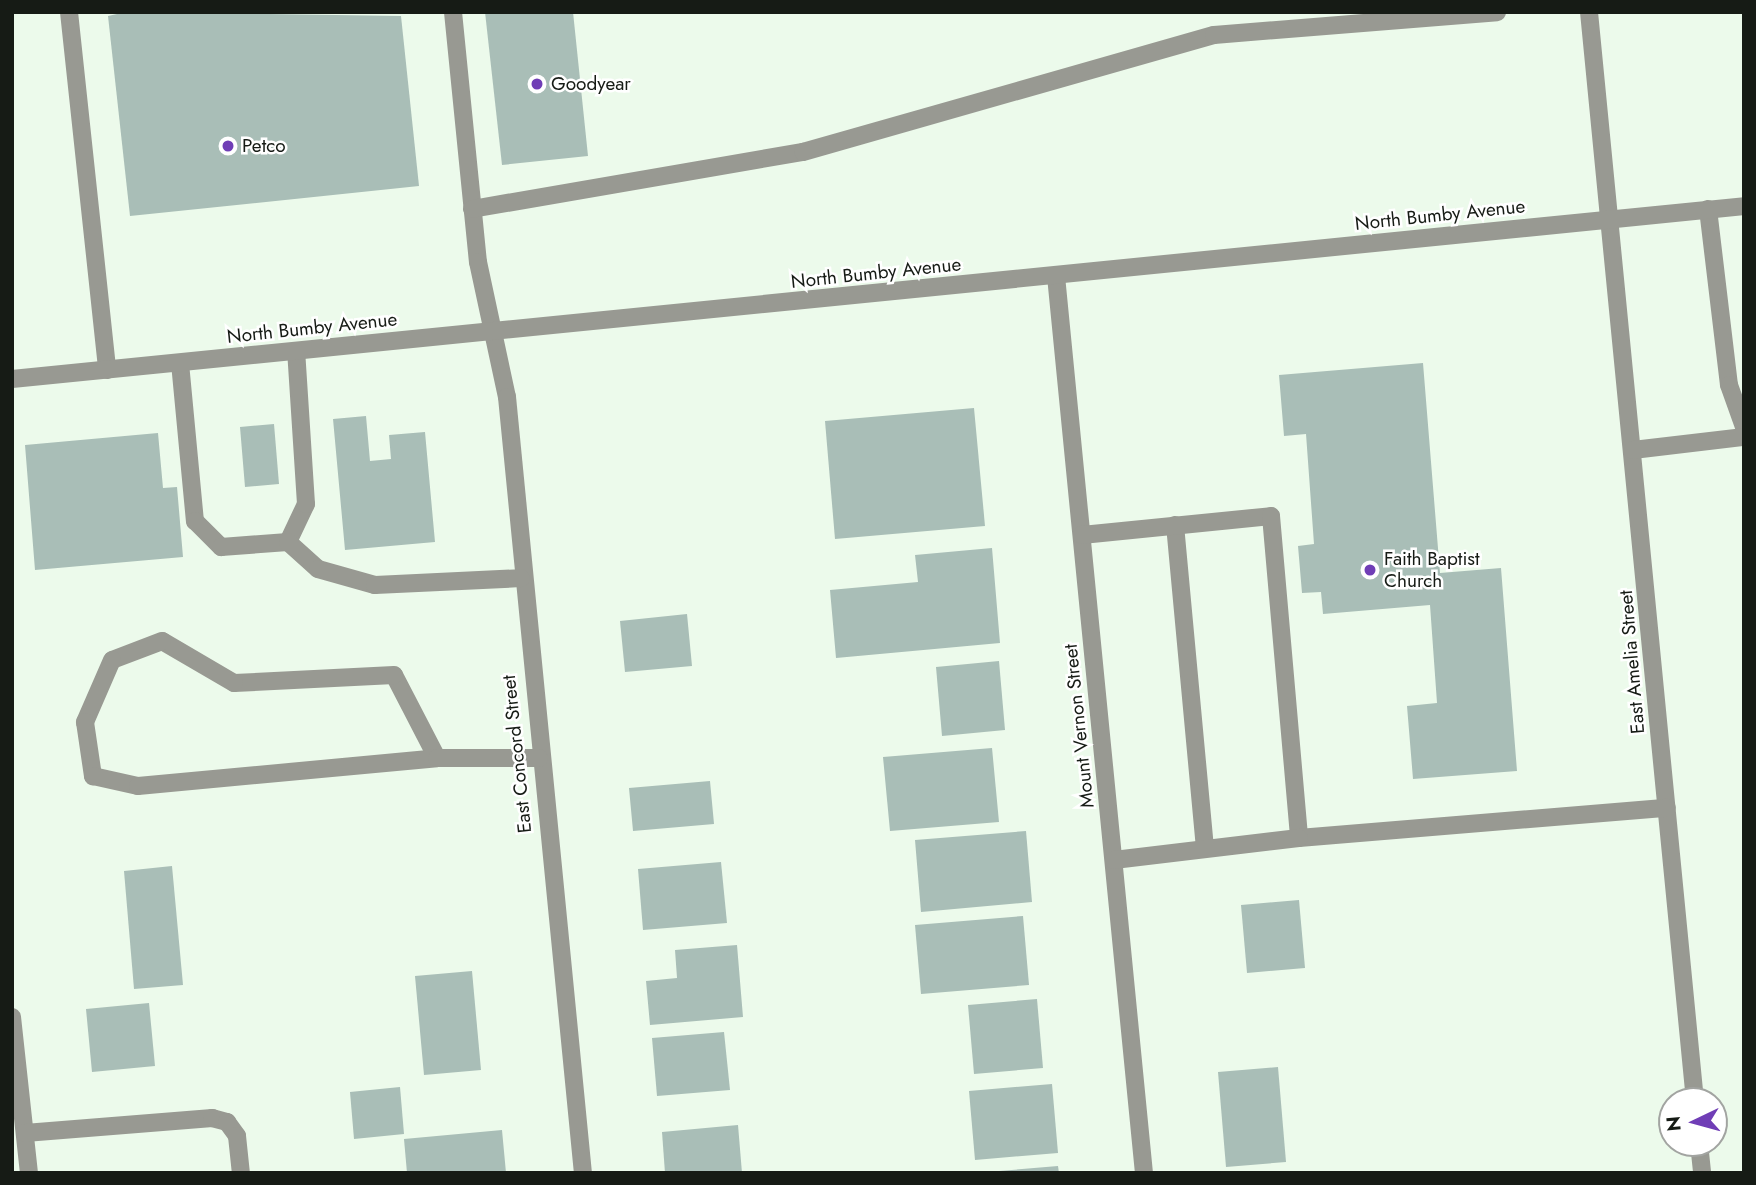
<!DOCTYPE html>
<style>
body{margin:0}
#map{position:relative;width:1756px;height:1185px;overflow:hidden;background:#ecfaeb;font-family:Jost,sans-serif}
div>[style]{position:absolute}
.building>*{inset:0;background:#a9beb7}
.minor>*{height:18px;margin:-9px;padding:0 9px;transform-origin:9px;border-radius:9px;background:#989992}
.dots>*{width:19px;height:19px;translate:-50% -50%;box-sizing:border-box;border:4px solid #fff;border-radius:50%}
span{translate:-50% -50%;white-space:nowrap;text-align:center;line-height:1.15;-webkit-text-stroke:5px #fff;paint-order:stroke}
.poi-label{font-size:19px;color:#161b15}
.left{translate:0 -50%;text-align:left}
.street-label{font-size:19px;color:#161b15}
.frame{position:absolute;inset:0;border:14px solid #161b15;pointer-events:none}
.north{position:absolute;left:1658px;top:1087px;width:70px;height:70px;box-sizing:border-box;background:#fff;border:2px solid #a2a4a1;border-radius:50%;rotate:265deg;font-size:19px;font-weight:700;line-height:28px;text-align:center;color:#161b15}
.north::after{content:'';display:block;margin:auto;width:24px;height:32px;background:#703eb6;clip-path:polygon(50% 0,100% 100%,50% 72%,0 100%)}
</style>
<div id="map">
<div class="building">
<i style="clip-path:polygon(126px 12px,401px 16px,419px 186px,130px 216px,108px 16px)"></i>
<i style="clip-path:polygon(485px 12px,573px 12px,588px 156px,502px 165px)"></i>
<i style="clip-path:polygon(1423px 363px,1440px 573px,1501px 568px,1517px 771px,1413px 779px,1407px 706px,1437px 703px,1430px 605px,1323px 614px,1321px 592px,1302px 593px,1298px 546px,1314px 544px,1306px 434px,1284px 436px,1279px 375px)"></i>
<i style="clip-path:polygon(974px 408px,985px 526px,835px 539px,825px 421px)"></i>
<i style="clip-path:polygon(366px 416px,370px 461px,391px 459px,389px 435px,425px 432px,435px 542px,345px 550px,333px 419px)"></i>
<i style="clip-path:polygon(274px 424px,279px 484px,245px 487px,240px 427px)"></i>
<i style="clip-path:polygon(158px 433px,163px 488px,177px 487px,183px 557px,35px 570px,25px 445px)"></i>
<i style="clip-path:polygon(992px 548px,1000px 643px,836px 658px,830px 590px,918px 582px,915px 555px)"></i>
<i style="clip-path:polygon(687px 614px,692px 666px,625px 672px,620px 621px)"></i>
<i style="clip-path:polygon(999px 661px,1005px 730px,942px 736px,936px 667px)"></i>
<i style="clip-path:polygon(992px 748px,999px 822px,890px 831px,883px 757px)"></i>
<i style="clip-path:polygon(710px 781px,714px 824px,633px 831px,629px 788px)"></i>
<i style="clip-path:polygon(1026px 831px,1032px 902px,921px 912px,915px 840px)"></i>
<i style="clip-path:polygon(721px 862px,727px 923px,643px 930px,638px 869px)"></i>
<i style="clip-path:polygon(172px 866px,183px 985px,134px 989px,124px 871px)"></i>
<i style="clip-path:polygon(1299px 900px,1305px 968px,1247px 973px,1241px 905px)"></i>
<i style="clip-path:polygon(1023px 916px,1029px 985px,921px 994px,915px 925px)"></i>
<i style="clip-path:polygon(737px 945px,743px 1017px,650px 1025px,646px 981px,677px 978px,675px 950px)"></i>
<i style="clip-path:polygon(472px 971px,481px 1070px,424px 1075px,415px 976px)"></i>
<i style="clip-path:polygon(1037px 999px,1043px 1068px,974px 1074px,968px 1005px)"></i>
<i style="clip-path:polygon(149px 1003px,155px 1066px,92px 1072px,86px 1009px)"></i>
<i style="clip-path:polygon(724px 1032px,730px 1090px,657px 1096px,652px 1038px)"></i>
<i style="clip-path:polygon(1278px 1067px,1286px 1162px,1226px 1167px,1218px 1072px)"></i>
<i style="clip-path:polygon(1052px 1084px,1058px 1153px,975px 1160px,969px 1091px)"></i>
<i style="clip-path:polygon(400px 1087px,404px 1134px,354px 1139px,350px 1092px)"></i>
<i style="clip-path:polygon(738px 1125px,742px 1173px,665px 1173px,662px 1132px)"></i>
<i style="clip-path:polygon(502px 1130px,506px 1173px,407px 1173px,404px 1139px)"></i>
<i style="clip-path:polygon(1058px 1166px,1059px 1173px,999px 1173px,999px 1171px)"></i>
</div>
<div class="minor">
<i style="left:69px;top:12px;width:360px;rotate:83.9deg"></i>
<i style="left:453px;top:12px;width:251px;rotate:84.3deg"></i>
<i style="left:478px;top:262px;width:138px;rotate:77.9deg"></i>
<i style="left:507px;top:397px;width:780px;rotate:84.41deg"></i>
<i style="left:1589px;top:12px;width:1094px;rotate:84.44deg"></i>
<i style="left:472px;top:209px;width:336px;rotate:-9.8deg"></i>
<i style="left:803px;top:152px;width:427px;rotate:-15.9deg"></i>
<i style="left:1214px;top:35px;width:284px;rotate:-4.6deg"></i>
<i style="left:1708px;top:209px;width:177px;rotate:83.2deg"></i>
<i style="left:1729px;top:385px;width:45px;rotate:70.3deg"></i>
<i style="left:1056px;top:276px;width:901px;rotate:84.4deg"></i>
<i style="left:180px;top:363px;width:159px;rotate:84.6deg"></i>
<i style="left:195px;top:521px;width:37px;rotate:45deg"></i>
<i style="left:221px;top:547px;width:67px;rotate:-4.3deg"></i>
<i style="left:288px;top:542px;width:42px;rotate:-64.7deg"></i>
<i style="left:306px;top:504px;width:153px;rotate:-93.7deg"></i>
<i style="left:12px;top:379px;width:1741px;rotate:-5.7deg"></i>
<i style="left:1633px;top:450px;width:112px;rotate:-6.7deg"></i>
<i style="left:1175px;top:525px;width:325px;rotate:84.7deg"></i>
<i style="left:1082px;top:535px;width:190px;rotate:-5.7deg"></i>
<i style="left:1271px;top:516px;width:323px;rotate:85deg"></i>
<i style="left:1299px;top:838px;width:369px;rotate:-4.7deg"></i>
<i style="left:288px;top:542px;width:40px;rotate:42deg"></i>
<i style="left:318px;top:569px;width:59px;rotate:15.7deg"></i>
<i style="left:375px;top:585px;width:146px;rotate:-2.7deg"></i>
<i style="left:437px;top:758px;width:93px;rotate:-117.4deg"></i>
<i style="left:394px;top:675px;width:160px;rotate:177.1deg"></i>
<i style="left:234px;top:683px;width:83px;rotate:-149.7deg"></i>
<i style="left:162px;top:641px;width:53px;rotate:159.2deg"></i>
<i style="left:112px;top:660px;width:68px;rotate:113.5deg"></i>
<i style="left:85px;top:722px;width:55px;rotate:81.6deg"></i>
<i style="left:93px;top:776px;width:46px;rotate:12.5deg"></i>
<i style="left:138px;top:786px;width:300px;rotate:-5.3deg"></i>
<i style="left:437px;top:758px;width:102px"></i>
<i style="left:1114px;top:860px;width:186px;rotate:-6.8deg"></i>
<i style="left:12px;top:1017px;width:157px;rotate:83.8deg"></i>
<i style="left:25px;top:1133px;width:188px;rotate:-4.6deg"></i>
<i style="left:212px;top:1118px;width:16px;rotate:15deg"></i>
<i style="left:227px;top:1122px;width:17px;rotate:54deg"></i>
<i style="left:237px;top:1136px;width:37px;rotate:84deg"></i>
<i style="left:1699px;top:1143px;width:30px;rotate:84deg"></i>
</div>
<div class="dots">
<i style="left:537px;top:84px;background:#703eb6"></i>
<i style="left:228px;top:146px;background:#703eb6"></i>
<i style="left:1370px;top:570px;background:#703eb6"></i>
</div>
<div class="poi-label">
<span class="left" style="left:551px;top:84px">Goodyear</span>
<span class="left" style="left:242px;top:146px">Petco</span>
<span class="left" style="left:1384px;top:570px">Faith Baptist<br>Church</span>
</div>
<div class="street-label">
<span style="left:1440px;top:215px;rotate:-6deg">North Bumby Avenue</span>
<span style="left:876px;top:273px;rotate:-6deg">North Bumby Avenue</span>
<span style="left:312px;top:328px;rotate:-6deg">North Bumby Avenue</span>
<span style="left:1632px;top:662px;rotate:-95deg">East Amelia Street</span>
<span style="left:1079px;top:726px;rotate:-96deg">Mount Vernon Street</span>
<span style="left:517px;top:754px;rotate:-96deg">East Concord Street</span>
</div>
<div class="frame"></div>
<div class="north">N</div>
</div>
